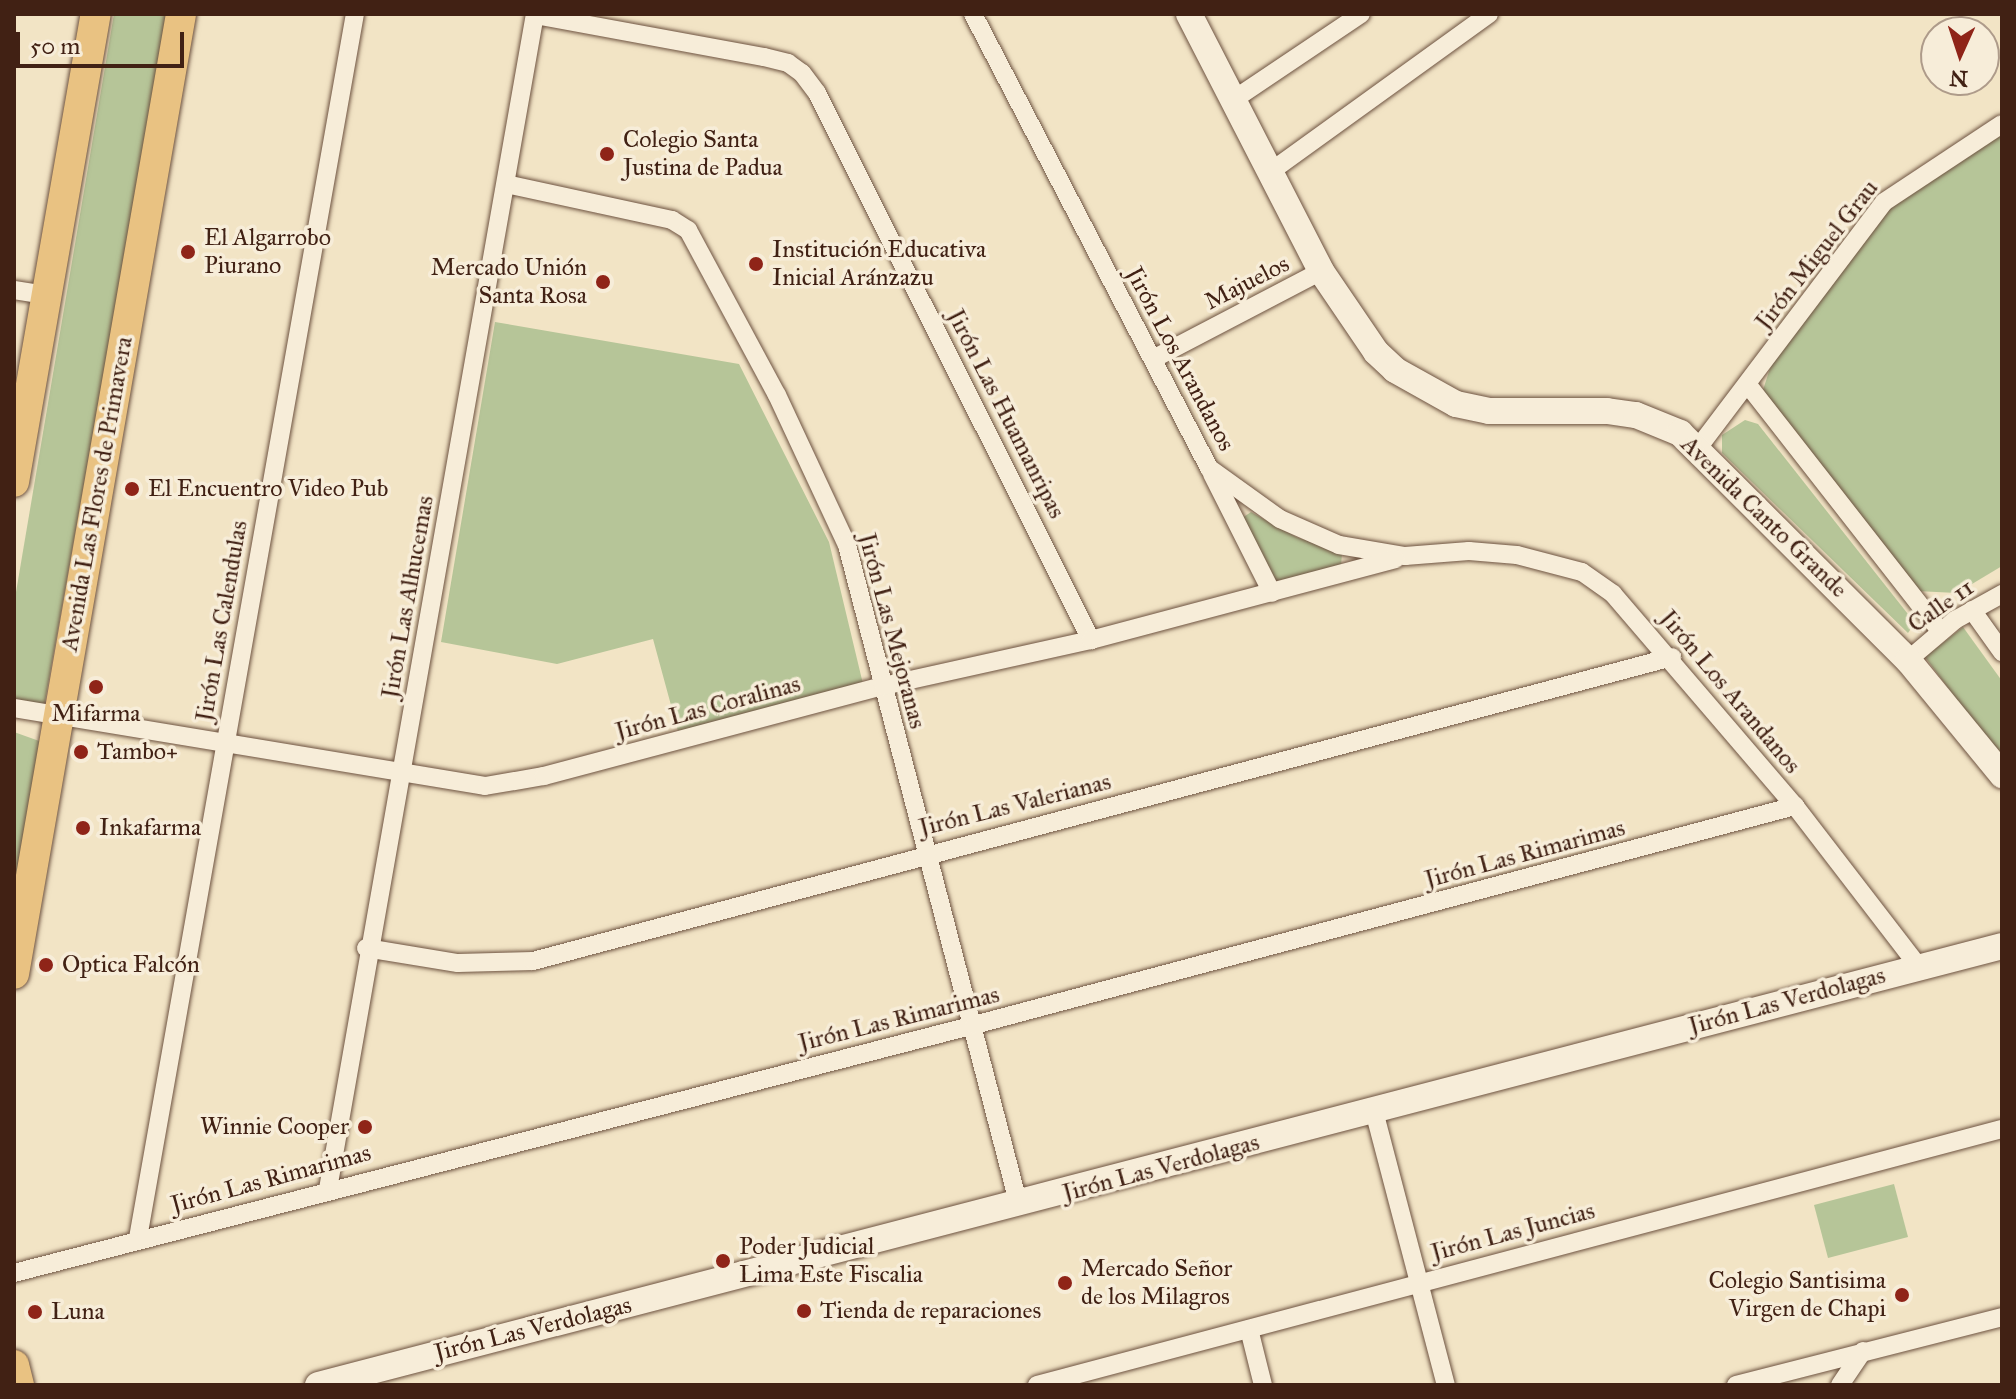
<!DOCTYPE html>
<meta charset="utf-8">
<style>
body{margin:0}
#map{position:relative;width:2016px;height:1399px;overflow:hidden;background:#f2e4c5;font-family:"IM FELL Great Primer",serif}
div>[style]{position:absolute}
.green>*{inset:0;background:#b6c598}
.roads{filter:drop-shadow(0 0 2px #6d5240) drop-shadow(0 0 2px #6d5240)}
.street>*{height:18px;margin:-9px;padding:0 9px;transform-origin:9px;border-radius:9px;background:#f7edd9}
.secondary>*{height:26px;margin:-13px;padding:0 13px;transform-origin:13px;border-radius:13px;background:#f7edd9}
.primary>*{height:30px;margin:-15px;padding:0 15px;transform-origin:15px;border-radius:15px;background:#e9c282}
.dots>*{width:22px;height:22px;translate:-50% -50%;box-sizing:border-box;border:4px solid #f7edd9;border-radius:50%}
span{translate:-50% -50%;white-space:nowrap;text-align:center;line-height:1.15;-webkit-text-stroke:7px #f7edd9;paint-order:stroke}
.poi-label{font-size:24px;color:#412114}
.left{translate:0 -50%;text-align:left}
.right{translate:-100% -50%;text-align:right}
.street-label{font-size:24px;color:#412114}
.frame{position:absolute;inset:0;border:16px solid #412114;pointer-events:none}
.north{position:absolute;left:1920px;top:16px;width:80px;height:80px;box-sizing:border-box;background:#f7edd9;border:2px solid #ae9b8a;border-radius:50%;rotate:183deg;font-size:22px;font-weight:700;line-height:32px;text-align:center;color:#412114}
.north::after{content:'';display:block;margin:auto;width:28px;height:36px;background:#8f2418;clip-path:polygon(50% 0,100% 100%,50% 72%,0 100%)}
.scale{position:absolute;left:16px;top:32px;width:168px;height:36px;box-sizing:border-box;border:4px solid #412114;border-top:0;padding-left:10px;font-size:24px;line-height:28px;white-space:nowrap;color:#412114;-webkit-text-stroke:6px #f7edd9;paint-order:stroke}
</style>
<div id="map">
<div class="green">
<i style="clip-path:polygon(114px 14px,168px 14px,44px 707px,14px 702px,14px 604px)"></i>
<i style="clip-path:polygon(2002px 130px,2002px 566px,1957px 593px,1916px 591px,1763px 390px,1774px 356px,1882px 213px)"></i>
<i style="clip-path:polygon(495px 322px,739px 364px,829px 542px,863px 684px,678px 731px,653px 639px,557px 664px,441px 642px)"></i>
<i style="clip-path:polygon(1745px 420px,1758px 424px,1915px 623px,1908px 633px,1722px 453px,1722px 435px)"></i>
<i style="clip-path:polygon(1251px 512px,1296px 537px,1342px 553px,1341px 566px,1276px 581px,1242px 518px)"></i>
<i style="clip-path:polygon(1963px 627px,2002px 681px,2002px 752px,1998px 755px,1925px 657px)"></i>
<i style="clip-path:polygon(14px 732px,42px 742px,14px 906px)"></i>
<i style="clip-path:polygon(1894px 1184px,1908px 1237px,1828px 1258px,1814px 1205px)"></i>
</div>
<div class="roads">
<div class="street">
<i style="left:973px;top:14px;width:512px;rotate:62.53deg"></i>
<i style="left:1209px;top:468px;width:87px;rotate:35.7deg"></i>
<i style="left:1280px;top:519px;width:64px;rotate:23.8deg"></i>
<i style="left:1339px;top:545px;width:67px;rotate:9.5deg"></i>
<i style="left:1405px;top:556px;width:64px;rotate:-4.5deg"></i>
<i style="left:1469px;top:551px;width:48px;rotate:4.8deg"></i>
<i style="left:1517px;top:555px;width:67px;rotate:14.7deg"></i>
<i style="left:1582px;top:572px;width:38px;rotate:35deg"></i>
<i style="left:1613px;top:594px;width:279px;rotate:49.4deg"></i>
<i style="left:1795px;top:806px;width:202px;rotate:52.4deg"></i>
<i style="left:535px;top:15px;width:233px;rotate:10.4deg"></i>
<i style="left:764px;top:57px;width:25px;rotate:14deg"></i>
<i style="left:788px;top:63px;width:17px;rotate:36deg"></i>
<i style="left:802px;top:73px;width:25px;rotate:53deg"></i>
<i style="left:817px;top:93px;width:612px;rotate:63.39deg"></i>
<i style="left:1233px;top:100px;width:154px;rotate:-33.9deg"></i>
<i style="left:1270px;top:172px;width:270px;rotate:-35.8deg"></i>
<i style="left:506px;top:184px;width:170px;rotate:12.2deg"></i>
<i style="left:672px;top:220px;width:19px;rotate:32deg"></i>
<i style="left:688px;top:230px;width:187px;rotate:61.7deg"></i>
<i style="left:777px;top:395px;width:166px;rotate:65deg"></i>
<i style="left:847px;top:545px;width:683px;rotate:75.41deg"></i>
<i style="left:14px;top:290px;width:32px;rotate:9deg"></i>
<i style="left:1153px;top:359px;width:190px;rotate:-27.6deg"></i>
<i style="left:1748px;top:385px;width:313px;rotate:52deg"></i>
<i style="left:1698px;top:448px;width:308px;rotate:-52.9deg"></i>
<i style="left:1884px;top:202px;width:141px;rotate:-33.5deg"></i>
<i style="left:1212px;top:474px;width:133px;rotate:63.2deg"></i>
<i style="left:1972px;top:610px;width:52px;rotate:54.5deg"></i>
<i style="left:1908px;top:660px;width:62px;rotate:-40.4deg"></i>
<i style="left:1955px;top:620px;width:54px;rotate:-29deg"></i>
<i style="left:14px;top:708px;width:477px;rotate:9.4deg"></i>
<i style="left:485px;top:786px;width:60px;rotate:-9.6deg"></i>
<i style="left:544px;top:776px;width:351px;rotate:-14.9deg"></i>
<i style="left:883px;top:686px;width:213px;rotate:-12.5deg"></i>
<i style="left:1091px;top:640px;width:315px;rotate:-14.9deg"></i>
<i style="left:366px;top:948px;width:93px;rotate:9.3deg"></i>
<i style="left:458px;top:963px;width:75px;rotate:-1.5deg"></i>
<i style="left:533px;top:961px;width:1179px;rotate:-14.94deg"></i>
<i style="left:1374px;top:1111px;width:283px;rotate:75.3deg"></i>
<i style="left:328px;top:1189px;width:1193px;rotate:-80.01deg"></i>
<i style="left:138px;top:1238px;width:1243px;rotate:-79.95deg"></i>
<i style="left:14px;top:1273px;width:992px;rotate:-14.48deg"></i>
<i style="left:974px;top:1025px;width:850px;rotate:-14.94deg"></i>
<i style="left:1249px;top:1329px;width:58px;rotate:76deg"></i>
<i style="left:1037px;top:1385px;width:998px;rotate:-14.86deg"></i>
<i style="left:1736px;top:1385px;width:275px;rotate:-14.3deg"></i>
<i style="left:1840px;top:1385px;width:41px;rotate:-55.9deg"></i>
</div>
<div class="secondary">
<i style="left:1189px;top:14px;width:289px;rotate:62.8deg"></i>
<i style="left:1321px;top:271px;width:98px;rotate:55.8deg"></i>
<i style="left:1376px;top:352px;width:26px;rotate:43deg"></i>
<i style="left:1395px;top:370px;width:70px;rotate:29.1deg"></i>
<i style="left:1456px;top:404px;width:34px;rotate:12deg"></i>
<i style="left:1489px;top:411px;width:118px"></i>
<i style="left:1607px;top:411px;width:29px;rotate:8deg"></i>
<i style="left:1636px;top:415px;width:48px;rotate:22.2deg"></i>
<i style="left:1680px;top:433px;width:322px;rotate:44.9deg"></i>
<i style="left:1908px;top:660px;width:149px;rotate:50.7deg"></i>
<i style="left:318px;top:1385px;width:1740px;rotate:-14.61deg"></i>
</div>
<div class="primary">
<i style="left:14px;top:482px;width:475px;rotate:-80.1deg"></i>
<i style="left:14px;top:974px;width:974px;rotate:-80.13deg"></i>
<i style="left:14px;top:1365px;width:21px;rotate:76deg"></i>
</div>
</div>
<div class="dots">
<i style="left:607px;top:154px;background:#8f2418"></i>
<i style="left:188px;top:252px;background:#8f2418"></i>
<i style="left:756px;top:264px;background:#8f2418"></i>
<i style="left:603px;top:282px;background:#8f2418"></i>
<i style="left:132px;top:489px;background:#8f2418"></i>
<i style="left:96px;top:687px;background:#8f2418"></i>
<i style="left:81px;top:752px;background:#8f2418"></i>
<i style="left:83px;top:828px;background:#8f2418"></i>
<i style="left:46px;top:965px;background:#8f2418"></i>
<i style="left:365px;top:1127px;background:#8f2418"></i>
<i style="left:723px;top:1261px;background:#8f2418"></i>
<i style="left:1065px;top:1283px;background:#8f2418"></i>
<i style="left:1902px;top:1295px;background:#8f2418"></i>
<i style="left:804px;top:1311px;background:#8f2418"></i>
<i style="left:35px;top:1312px;background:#8f2418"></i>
</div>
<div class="poi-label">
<span class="left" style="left:623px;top:154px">Colegio Santa<br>Justina de Padua</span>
<span class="left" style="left:204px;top:252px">El Algarrobo<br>Piurano</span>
<span class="left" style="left:772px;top:264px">Institución Educativa<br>Inicial Aránzazu</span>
<span class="right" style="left:587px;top:282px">Mercado Unión<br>Santa Rosa</span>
<span class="left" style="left:148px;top:489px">El Encuentro Video Pub</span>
<span style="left:96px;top:714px">Mifarma</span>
<span class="left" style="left:97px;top:752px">Tambo+</span>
<span class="left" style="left:99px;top:828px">Inkafarma</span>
<span class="left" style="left:62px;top:965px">Optica Falcón</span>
<span class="right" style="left:349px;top:1127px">Winnie Cooper</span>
<span class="left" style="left:739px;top:1261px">Poder Judicial<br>Lima Este Fiscalia</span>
<span class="left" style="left:1081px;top:1283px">Mercado Señor<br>de los Milagros</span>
<span class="right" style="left:1886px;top:1295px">Colegio Santisima<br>Virgen de Chapi</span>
<span class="left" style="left:820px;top:1311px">Tienda de reparaciones</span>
<span class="left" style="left:51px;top:1312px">Luna</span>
</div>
<div class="street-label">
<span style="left:1817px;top:255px;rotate:-52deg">Jirón Miguel Grau</span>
<span style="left:1247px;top:283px;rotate:-27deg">Majuelos</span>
<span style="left:1180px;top:359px;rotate:62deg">Jirón Los Arandanos</span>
<span style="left:1006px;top:414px;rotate:63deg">Jirón Las Huamanripas</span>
<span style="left:97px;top:494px;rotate:-80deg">Avenida Las Flores de Primavera</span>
<span style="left:1764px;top:517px;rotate:44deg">Avenida Canto Grande</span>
<span style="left:408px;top:597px;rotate:-80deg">Jirón Las Alhucemas</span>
<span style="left:1941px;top:606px;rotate:-35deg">Calle 11</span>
<span style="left:222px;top:621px;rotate:-80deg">Jirón Las Calendulas</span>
<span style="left:892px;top:631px;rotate:75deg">Jirón Las Mejoranas</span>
<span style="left:1730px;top:692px;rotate:50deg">Jirón Los Arandanos</span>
<span style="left:708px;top:708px;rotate:-15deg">Jirón Las Coralinas</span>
<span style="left:1015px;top:805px;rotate:-14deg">Jirón Las Valerianas</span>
<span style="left:1525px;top:854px;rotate:-15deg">Jirón Las Rimarimas</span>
<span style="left:1787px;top:1001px;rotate:-15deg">Jirón Las Verdolagas</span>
<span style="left:899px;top:1019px;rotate:-14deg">Jirón Las Rimarimas</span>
<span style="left:1161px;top:1168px;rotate:-15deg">Jirón Las Verdolagas</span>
<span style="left:271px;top:1179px;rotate:-15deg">Jirón Las Rimarimas</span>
<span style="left:1513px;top:1232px;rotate:-15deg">Jirón Las Juncias</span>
<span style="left:533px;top:1329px;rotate:-14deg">Jirón Las Verdolagas</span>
</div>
<div class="frame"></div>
<div class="north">N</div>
<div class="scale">50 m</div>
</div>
